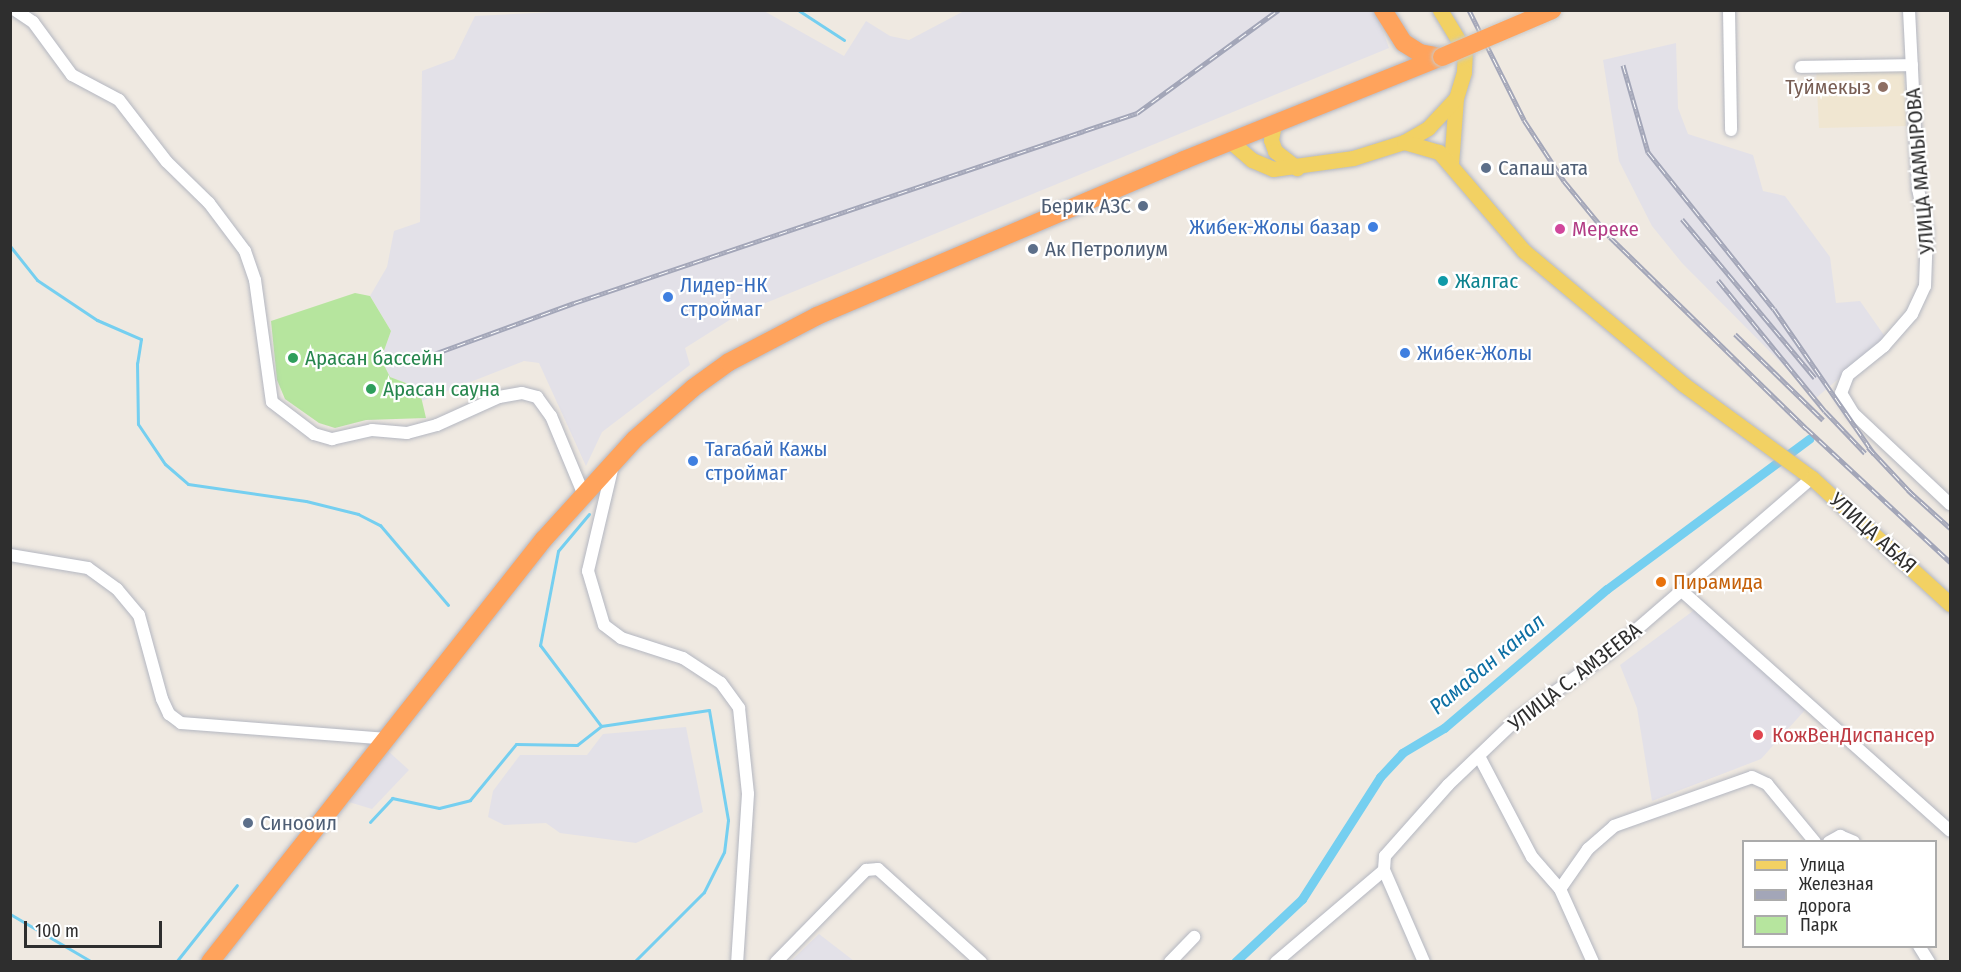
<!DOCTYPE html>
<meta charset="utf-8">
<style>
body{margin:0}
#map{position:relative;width:1961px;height:972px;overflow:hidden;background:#efe9e1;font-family:"Fira Sans Condensed",sans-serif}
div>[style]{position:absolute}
.industrial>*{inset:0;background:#e3e1e8}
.education>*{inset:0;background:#f0e6d1}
.green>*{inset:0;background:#b6e59e}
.stream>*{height:3px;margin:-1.5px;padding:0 1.5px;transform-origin:1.5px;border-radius:1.5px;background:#75cff0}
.canal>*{height:9px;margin:-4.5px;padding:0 4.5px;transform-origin:4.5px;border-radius:4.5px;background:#75cff0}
.roads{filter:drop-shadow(0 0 2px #b4b7c1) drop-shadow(0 0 2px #b4b7c1)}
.minor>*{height:12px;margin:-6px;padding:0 6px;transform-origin:6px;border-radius:6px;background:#fff}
.major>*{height:15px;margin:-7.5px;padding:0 7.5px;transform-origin:7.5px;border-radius:7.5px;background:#f2d163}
.highway>*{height:18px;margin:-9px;padding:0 9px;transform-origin:9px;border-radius:9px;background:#ffa35c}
.rail>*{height:5px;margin-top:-2.5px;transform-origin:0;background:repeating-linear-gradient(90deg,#fff 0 9px,#a3a6b8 0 18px);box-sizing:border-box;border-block:2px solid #a3a6b8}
.bridges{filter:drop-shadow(0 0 2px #c9c9c9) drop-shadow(0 0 2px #c9c9c9)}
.highway-bridge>*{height:18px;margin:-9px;padding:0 9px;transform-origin:9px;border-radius:9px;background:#ffa35c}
.dots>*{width:16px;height:16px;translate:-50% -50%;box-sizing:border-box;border:3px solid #fff;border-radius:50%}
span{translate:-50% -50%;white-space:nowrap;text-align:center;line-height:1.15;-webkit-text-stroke:4.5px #fff;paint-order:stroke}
.education-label{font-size:21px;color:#785e54}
.right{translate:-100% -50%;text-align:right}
.service-label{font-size:21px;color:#4e5e75}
.left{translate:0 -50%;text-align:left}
.street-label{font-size:21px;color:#2e2e2e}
.shop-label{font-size:21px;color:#366cbe}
.hotel-label{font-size:21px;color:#b23c85}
.culture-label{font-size:21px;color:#0d838f}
.leisure-label{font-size:21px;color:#27864d}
.food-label{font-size:21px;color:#c56008}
.health-label{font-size:21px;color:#be3a42}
.water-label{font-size:22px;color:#0d6fa3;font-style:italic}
.frame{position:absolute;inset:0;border:12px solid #2e2e2e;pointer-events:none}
.legend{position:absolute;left:1742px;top:840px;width:195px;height:108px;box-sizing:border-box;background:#fff;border:2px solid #ababab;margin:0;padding:8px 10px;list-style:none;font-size:18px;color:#2e2e2e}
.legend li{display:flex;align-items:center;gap:12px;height:30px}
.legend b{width:30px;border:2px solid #ababab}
.scale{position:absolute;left:24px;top:921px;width:138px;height:27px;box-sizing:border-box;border:3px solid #2e2e2e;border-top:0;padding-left:8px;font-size:18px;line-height:21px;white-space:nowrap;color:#2e2e2e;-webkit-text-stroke:4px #fff;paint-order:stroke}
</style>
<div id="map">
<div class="industrial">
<i style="clip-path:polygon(595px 10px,764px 11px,844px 56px,866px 21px,890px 36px,909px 40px,964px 11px,1375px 10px,1389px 48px,739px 314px,685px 348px,690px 365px,602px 432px,586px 466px,539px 363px,524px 361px,422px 401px,419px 388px,390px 377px,381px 359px,391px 331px,370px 296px,387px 267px,394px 231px,420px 222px,422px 71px,454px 59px,475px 16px)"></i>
<i style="clip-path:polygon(1676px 43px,1678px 108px,1688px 134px,1753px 155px,1763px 191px,1785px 196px,1830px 257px,1836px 303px,1860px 301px,1886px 338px,1816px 398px,1682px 263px,1652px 226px,1619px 161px,1603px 60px)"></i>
<i style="clip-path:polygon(1697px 608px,1805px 710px,1761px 759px,1652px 801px,1637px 708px,1620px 665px)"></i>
<i style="clip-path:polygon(686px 727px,703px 812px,636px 843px,560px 833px,546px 823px,504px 825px,488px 817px,493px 791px,520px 755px,587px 755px,603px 734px)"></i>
<i style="clip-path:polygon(388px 751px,409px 770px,372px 809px,349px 802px)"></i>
<i style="clip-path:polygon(819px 934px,854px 961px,791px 961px)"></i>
</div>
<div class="education">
<i style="clip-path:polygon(1816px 69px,1904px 69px,1906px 126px,1819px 128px)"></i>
</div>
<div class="green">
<i style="clip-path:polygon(355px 293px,370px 296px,391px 331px,381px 359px,390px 377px,419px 388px,426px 418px,366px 420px,335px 428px,319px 423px,285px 399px,277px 380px,271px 321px)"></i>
</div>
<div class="stream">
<i style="left:798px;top:10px;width:55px;rotate:33.1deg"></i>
<i style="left:10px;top:246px;width:43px;rotate:51.5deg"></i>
<i style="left:37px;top:280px;width:72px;rotate:33.7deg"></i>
<i style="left:97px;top:320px;width:48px;rotate:23.4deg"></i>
<i style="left:141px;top:339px;width:24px;rotate:99deg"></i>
<i style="left:137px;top:363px;width:61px;rotate:89.1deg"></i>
<i style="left:138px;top:424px;width:48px;rotate:56deg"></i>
<i style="left:165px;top:464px;width:30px;rotate:41deg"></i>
<i style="left:188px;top:484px;width:119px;rotate:8.2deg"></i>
<i style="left:306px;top:501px;width:54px;rotate:14deg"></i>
<i style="left:358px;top:514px;width:25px;rotate:27deg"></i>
<i style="left:380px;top:525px;width:105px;rotate:49.6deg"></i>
<i style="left:589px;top:514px;width:48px;rotate:130deg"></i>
<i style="left:558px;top:551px;width:96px;rotate:100.8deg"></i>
<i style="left:540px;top:645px;width:101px;rotate:53deg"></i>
<i style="left:370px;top:822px;width:33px;rotate:-47deg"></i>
<i style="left:392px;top:798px;width:48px;rotate:12deg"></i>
<i style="left:439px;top:808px;width:32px;rotate:-14deg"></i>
<i style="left:470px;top:800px;width:72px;rotate:-50.6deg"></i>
<i style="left:516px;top:744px;width:61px;rotate:0.9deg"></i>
<i style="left:577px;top:745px;width:31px;rotate:-38deg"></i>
<i style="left:601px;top:726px;width:109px;rotate:-8.4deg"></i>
<i style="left:709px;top:710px;width:112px;rotate:80.2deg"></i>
<i style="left:728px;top:820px;width:32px;rotate:97deg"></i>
<i style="left:724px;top:852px;width:45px;rotate:116.6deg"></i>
<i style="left:704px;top:892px;width:99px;rotate:135deg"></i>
<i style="left:10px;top:914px;width:95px;rotate:30.3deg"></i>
<i style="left:176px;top:962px;width:98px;rotate:-51.6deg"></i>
</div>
<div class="canal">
<i style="left:1235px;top:962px;width:92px;rotate:-43.2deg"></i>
<i style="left:1302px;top:899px;width:145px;rotate:-57.4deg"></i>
<i style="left:1380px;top:777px;width:33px;rotate:-47deg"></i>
<i style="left:1402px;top:753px;width:49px;rotate:-30.8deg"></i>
<i style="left:1444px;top:728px;width:214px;rotate:-40.5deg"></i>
<i style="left:1607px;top:589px;width:252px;rotate:-36.6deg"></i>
</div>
<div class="roads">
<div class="minor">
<i style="left:15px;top:10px;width:22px;rotate:34deg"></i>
<i style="left:33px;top:22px;width:66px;rotate:53.7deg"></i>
<i style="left:72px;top:75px;width:53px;rotate:28deg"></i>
<i style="left:119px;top:100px;width:78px;rotate:52.3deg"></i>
<i style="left:167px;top:162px;width:59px;rotate:44.3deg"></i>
<i style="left:209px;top:203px;width:60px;rotate:53.1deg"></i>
<i style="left:245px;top:251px;width:31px;rotate:71deg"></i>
<i style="left:255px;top:280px;width:123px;rotate:82.1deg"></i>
<i style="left:272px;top:402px;width:53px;rotate:37.3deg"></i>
<i style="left:314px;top:434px;width:19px;rotate:16deg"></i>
<i style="left:332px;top:439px;width:41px;rotate:-12.7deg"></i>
<i style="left:372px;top:430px;width:35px;rotate:5deg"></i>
<i style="left:407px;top:433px;width:31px;rotate:-15deg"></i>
<i style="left:437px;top:425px;width:68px;rotate:-24.3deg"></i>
<i style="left:499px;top:397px;width:23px;rotate:-10deg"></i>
<i style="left:522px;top:393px;width:16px;rotate:15deg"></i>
<i style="left:537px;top:397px;width:24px;rotate:54deg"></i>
<i style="left:551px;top:416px;width:83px;rotate:67.4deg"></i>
<i style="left:1729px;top:10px;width:120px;rotate:89deg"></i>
<i style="left:1909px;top:10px;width:179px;rotate:87.1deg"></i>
<i style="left:1918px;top:189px;width:42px;rotate:77.6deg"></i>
<i style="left:1927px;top:230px;width:56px;rotate:92deg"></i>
<i style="left:1925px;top:286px;width:31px;rotate:115deg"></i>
<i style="left:1912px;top:314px;width:43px;rotate:131.2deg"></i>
<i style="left:1884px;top:346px;width:46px;rotate:141.1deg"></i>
<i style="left:1848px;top:375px;width:19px;rotate:111deg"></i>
<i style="left:1841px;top:393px;width:23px;rotate:59deg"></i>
<i style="left:1853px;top:413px;width:133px;rotate:43.2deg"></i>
<i style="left:1801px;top:67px;width:111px;rotate:-1deg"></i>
<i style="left:613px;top:465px;width:109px;rotate:103.3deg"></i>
<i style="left:588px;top:571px;width:56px;rotate:73.5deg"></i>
<i style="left:604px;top:625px;width:21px;rotate:37deg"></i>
<i style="left:621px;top:638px;width:65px;rotate:17.9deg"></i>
<i style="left:683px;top:658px;width:45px;rotate:33.3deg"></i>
<i style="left:721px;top:683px;width:31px;rotate:54deg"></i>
<i style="left:739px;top:708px;width:86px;rotate:84deg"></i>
<i style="left:748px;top:794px;width:168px;rotate:93.7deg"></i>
<i style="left:10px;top:555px;width:79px;rotate:9.5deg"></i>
<i style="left:88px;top:568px;width:36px;rotate:36deg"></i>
<i style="left:117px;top:589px;width:34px;rotate:50deg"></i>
<i style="left:139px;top:615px;width:87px;rotate:74.7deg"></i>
<i style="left:162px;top:699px;width:17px;rotate:65deg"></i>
<i style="left:169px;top:714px;width:15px;rotate:37deg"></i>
<i style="left:181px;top:723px;width:207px;rotate:4.4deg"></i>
<i style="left:1683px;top:592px;width:358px;rotate:41.8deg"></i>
<i style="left:1480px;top:758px;width:112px;rotate:62.3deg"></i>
<i style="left:1532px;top:857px;width:43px;rotate:48.8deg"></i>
<i style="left:1560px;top:889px;width:80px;rotate:65.7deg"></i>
<i style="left:1829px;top:842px;width:13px;rotate:-29deg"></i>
<i style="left:1840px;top:836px;width:15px;rotate:23deg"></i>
<i style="left:1384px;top:870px;width:100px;rotate:66.5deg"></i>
<i style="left:1560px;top:889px;width:49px;rotate:-55deg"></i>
<i style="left:1588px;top:849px;width:35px;rotate:-41deg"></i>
<i style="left:1614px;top:826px;width:146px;rotate:-19.5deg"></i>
<i style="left:1752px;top:777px;width:17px;rotate:25deg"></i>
<i style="left:1767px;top:784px;width:75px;rotate:50.4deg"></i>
<i style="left:1919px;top:946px;width:19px;rotate:58deg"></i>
<i style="left:776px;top:962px;width:129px;rotate:-45.6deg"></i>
<i style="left:866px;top:870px;width:12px;rotate:-5deg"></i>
<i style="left:878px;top:869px;width:139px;rotate:42.1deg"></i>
<i style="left:1170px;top:962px;width:35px;rotate:-46deg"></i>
<i style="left:1276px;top:962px;width:142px;rotate:-40.4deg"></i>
<i style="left:1384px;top:870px;width:14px;rotate:-86deg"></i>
<i style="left:1385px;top:856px;width:95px;rotate:-48.4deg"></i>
<i style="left:1448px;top:785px;width:95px;rotate:-43.7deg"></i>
<i style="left:1517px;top:719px;width:112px;rotate:-35.5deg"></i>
<i style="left:1608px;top:654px;width:269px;rotate:-40.8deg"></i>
</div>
<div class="major">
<i style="left:1440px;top:10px;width:48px;rotate:58.6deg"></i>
<i style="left:1465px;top:51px;width:21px;rotate:93deg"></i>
<i style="left:1464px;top:72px;width:27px;rotate:107deg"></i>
<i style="left:1456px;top:98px;width:67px;rotate:94.3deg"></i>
<i style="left:1274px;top:124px;width:16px;rotate:101deg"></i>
<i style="left:1271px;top:140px;width:12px;rotate:70deg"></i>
<i style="left:1275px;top:151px;width:28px;rotate:38deg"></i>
<i style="left:1230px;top:141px;width:29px;rotate:41deg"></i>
<i style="left:1252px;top:160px;width:23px;rotate:23deg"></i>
<i style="left:1273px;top:169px;width:81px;rotate:-7.8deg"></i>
<i style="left:1353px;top:158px;width:53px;rotate:-17.4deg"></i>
<i style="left:1404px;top:142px;width:28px;rotate:-30deg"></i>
<i style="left:1428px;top:128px;width:41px;rotate:-47deg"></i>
<i style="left:1404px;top:142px;width:36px;rotate:16deg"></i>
<i style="left:1439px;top:152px;width:130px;rotate:49.4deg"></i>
<i style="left:1524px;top:251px;width:207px;rotate:39.9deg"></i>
<i style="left:1683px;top:384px;width:160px;rotate:36.1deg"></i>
<i style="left:1812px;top:478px;width:187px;rotate:42.4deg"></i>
</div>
<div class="highway">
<i style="left:1383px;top:10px;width:39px;rotate:58deg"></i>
<i style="left:1404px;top:43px;width:19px;rotate:32deg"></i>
<i style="left:1420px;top:53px;width:20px;rotate:11deg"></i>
<i style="left:210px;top:962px;width:539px;rotate:-51.71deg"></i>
<i style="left:544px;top:539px;width:135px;rotate:-47.7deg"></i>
<i style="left:635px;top:439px;width:77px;rotate:-41.3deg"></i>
<i style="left:693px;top:388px;width:44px;rotate:-35.8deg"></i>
<i style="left:729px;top:362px;width:99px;rotate:-27.6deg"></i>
<i style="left:817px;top:316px;width:399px;rotate:-23deg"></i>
<i style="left:1184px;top:160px;width:278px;rotate:-21.8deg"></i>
</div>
</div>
<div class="rail">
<i style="left:1469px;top:10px;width:123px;rotate:63.4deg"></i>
<i style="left:1524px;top:120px;width:73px;rotate:56.7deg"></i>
<i style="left:1564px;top:181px;width:72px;rotate:50.6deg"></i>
<i style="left:1610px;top:237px;width:274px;rotate:44.3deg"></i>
<i style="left:1806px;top:428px;width:197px;rotate:42.9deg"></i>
<i style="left:1623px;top:65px;width:91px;rotate:74deg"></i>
<i style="left:1648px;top:152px;width:201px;rotate:51.3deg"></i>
<i style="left:1774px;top:309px;width:176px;rotate:55.4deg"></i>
<i style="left:1682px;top:219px;width:207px;rotate:50.1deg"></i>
<i style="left:1718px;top:280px;width:169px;rotate:50.8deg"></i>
<i style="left:1825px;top:411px;width:58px;rotate:46.4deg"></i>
<i style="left:1735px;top:334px;width:123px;rotate:44.3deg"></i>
<i style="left:423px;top:358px;width:161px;rotate:-20deg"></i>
<i style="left:574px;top:303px;width:594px;rotate:-18.65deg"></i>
<i style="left:1137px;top:113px;width:175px;rotate:-36.1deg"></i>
<i style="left:1868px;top:447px;width:66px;rotate:46.8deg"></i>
<i style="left:1908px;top:490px;width:57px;rotate:42.1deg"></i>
</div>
<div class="bridges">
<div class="highway-bridge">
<i style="left:1442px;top:57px;width:120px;rotate:-23.1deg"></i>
</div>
</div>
<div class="dots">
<i style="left:1883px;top:87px;background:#8d6e63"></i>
<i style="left:1486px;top:168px;background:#5c6f8a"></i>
<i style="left:1143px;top:206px;background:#5c6f8a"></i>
<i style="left:1373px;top:227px;background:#3f7fe0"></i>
<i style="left:1560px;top:229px;background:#d1479c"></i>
<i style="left:1033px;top:249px;background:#5c6f8a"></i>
<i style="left:1443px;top:281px;background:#0f9aa8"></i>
<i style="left:668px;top:297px;background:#3f7fe0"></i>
<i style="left:1405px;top:353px;background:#3f7fe0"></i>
<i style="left:293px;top:358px;background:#2e9e5b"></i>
<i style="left:371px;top:389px;background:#2e9e5b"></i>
<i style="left:693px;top:461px;background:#3f7fe0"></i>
<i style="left:1661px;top:582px;background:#e8710a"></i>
<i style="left:1758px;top:735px;background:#e0444e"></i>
<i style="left:248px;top:823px;background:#5c6f8a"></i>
</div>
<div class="education-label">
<span class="right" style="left:1871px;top:87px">Туймекыз</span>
</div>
<div class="service-label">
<span class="left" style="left:1498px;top:168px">Сапаш ата</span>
<span class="right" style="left:1131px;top:206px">Берик АЗС</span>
<span class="left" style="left:1045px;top:249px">Ак Петролиум</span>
<span class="left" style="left:260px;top:823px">Синооил</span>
</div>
<div class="street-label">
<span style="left:1920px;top:171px;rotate:-95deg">УЛИЦА МАМЫРОВА</span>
<span style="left:1873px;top:533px;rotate:42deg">УЛИЦА АБАЯ</span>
<span style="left:1575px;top:677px;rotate:-38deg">УЛИЦА С. АМЗЕЕВА</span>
</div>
<div class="shop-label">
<span class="right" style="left:1361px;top:227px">Жибек-Жолы базар</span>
<span class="left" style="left:680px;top:297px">Лидер-НК<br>строймаг</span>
<span class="left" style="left:1417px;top:353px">Жибек-Жолы</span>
<span class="left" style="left:705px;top:461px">Тагабай Кажы<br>строймаг</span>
</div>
<div class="hotel-label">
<span class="left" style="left:1572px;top:229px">Мереке</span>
</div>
<div class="culture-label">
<span class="left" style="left:1455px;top:281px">Жалгас</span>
</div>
<div class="leisure-label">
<span class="left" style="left:305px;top:358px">Арасан бассейн</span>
<span class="left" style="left:383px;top:389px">Арасан сауна</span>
</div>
<div class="food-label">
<span class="left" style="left:1673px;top:582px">Пирамида</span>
</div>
<div class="health-label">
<span class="left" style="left:1772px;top:735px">КожВенДиспансер</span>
</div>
<div class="water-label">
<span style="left:1487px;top:664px;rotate:-40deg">Рамадан канал</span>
</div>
<div class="frame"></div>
<ul class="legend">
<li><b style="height:8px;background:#f2d163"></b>Улица</li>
<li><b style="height:8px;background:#a3a6b8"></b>Железная дорога</li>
<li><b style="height:16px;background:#b6e59e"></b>Парк</li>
</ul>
<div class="scale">100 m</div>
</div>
